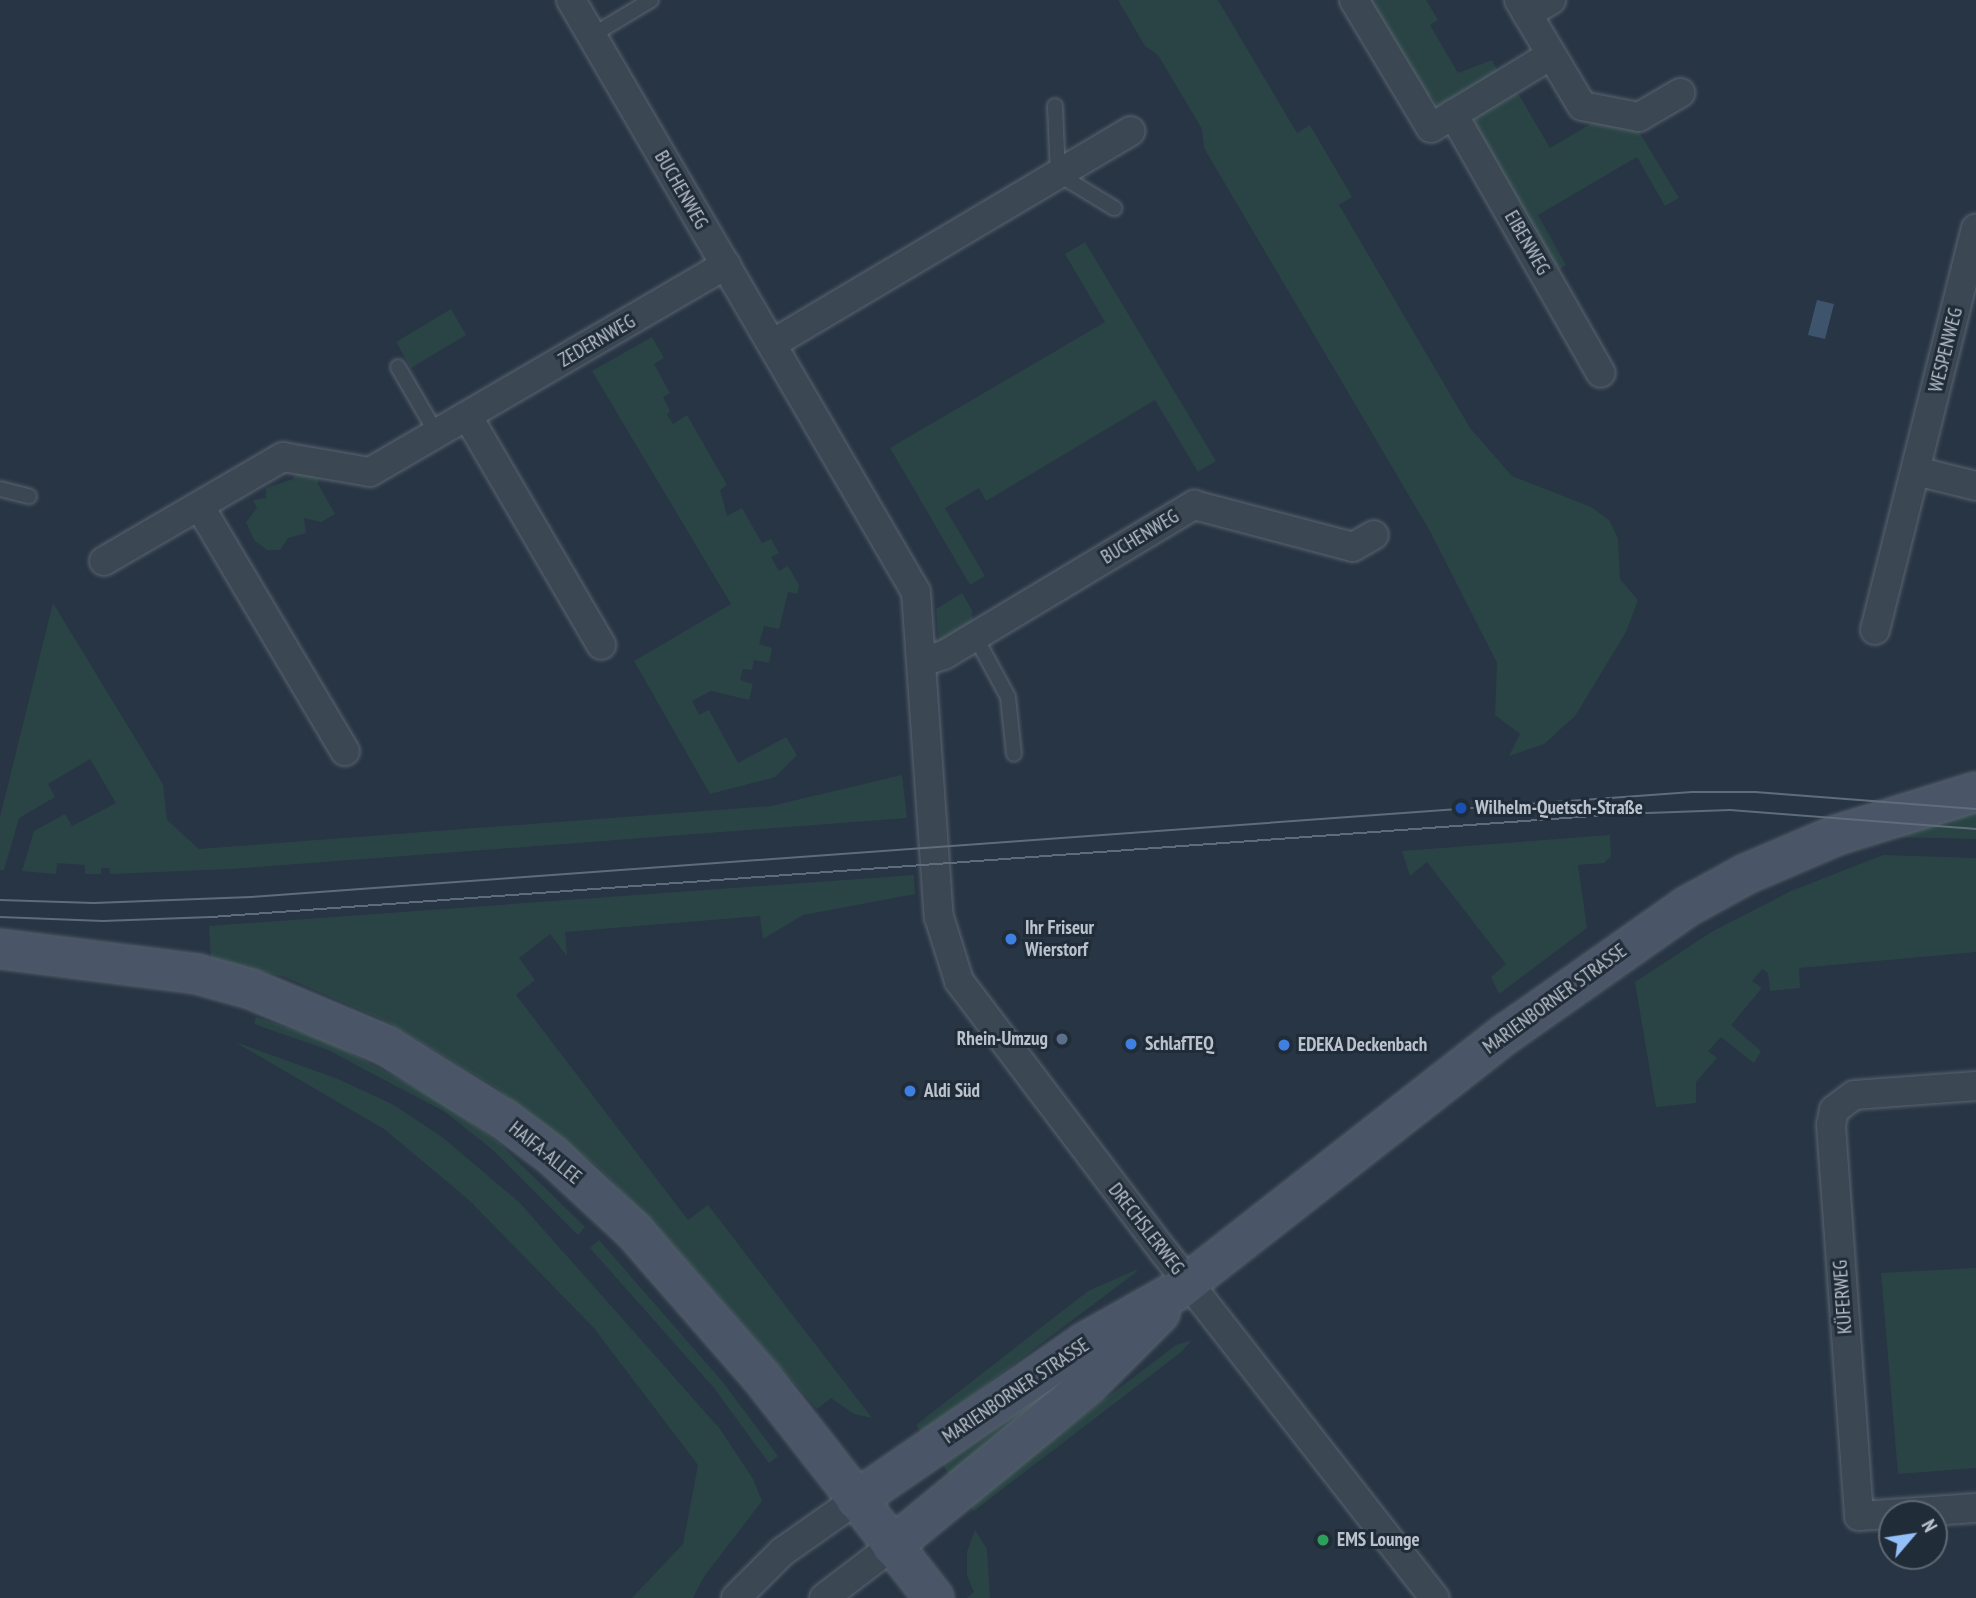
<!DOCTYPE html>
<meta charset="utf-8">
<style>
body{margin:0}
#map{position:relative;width:1976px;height:1598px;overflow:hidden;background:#283544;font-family:"PT Sans Narrow",sans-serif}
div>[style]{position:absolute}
.green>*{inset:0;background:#2a4445}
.water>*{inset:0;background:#3e546d}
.roads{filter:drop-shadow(0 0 2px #5b6571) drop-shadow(0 0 2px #5b6571)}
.lane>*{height:14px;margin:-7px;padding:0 7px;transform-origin:7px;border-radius:7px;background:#3c4754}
.street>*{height:28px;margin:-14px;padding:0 14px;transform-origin:14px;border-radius:14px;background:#3c4754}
.secondary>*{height:38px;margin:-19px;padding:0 19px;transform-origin:19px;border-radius:19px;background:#4a5667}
.tram>*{height:2px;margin:-1px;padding:0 1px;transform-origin:1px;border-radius:1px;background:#5e6c7b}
.dots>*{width:19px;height:19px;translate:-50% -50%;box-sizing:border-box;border:4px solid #212c39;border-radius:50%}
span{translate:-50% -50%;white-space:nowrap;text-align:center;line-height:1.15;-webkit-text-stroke:6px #212c39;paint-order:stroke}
.street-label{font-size:19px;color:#bac2cd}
.poi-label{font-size:19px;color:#bac2cd;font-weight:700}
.left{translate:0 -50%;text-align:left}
.right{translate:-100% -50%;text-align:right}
.north{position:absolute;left:1878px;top:1500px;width:70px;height:70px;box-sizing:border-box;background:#212c39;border:2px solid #5e6874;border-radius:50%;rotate:61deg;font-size:19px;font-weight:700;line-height:28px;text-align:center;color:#bac2cd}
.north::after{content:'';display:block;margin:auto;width:24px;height:32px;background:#93c0f9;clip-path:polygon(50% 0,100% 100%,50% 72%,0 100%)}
</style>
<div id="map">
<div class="green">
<i style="clip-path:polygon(1118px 0,1218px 0,1297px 133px,1310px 125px,1352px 197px,1339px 205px,1470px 428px,1512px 476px,1591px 507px,1609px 520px,1618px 539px,1620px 579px,1638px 600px,1626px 632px,1575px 716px,1544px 744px,1509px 756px,1520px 734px,1495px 715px,1497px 663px,1431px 533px,1204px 148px,1202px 129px,1158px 55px,1145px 46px)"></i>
<i style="clip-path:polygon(1365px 0,1426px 0,1438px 20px,1430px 25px,1458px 73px,1492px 60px,1498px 71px,1438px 106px,1431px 95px,1424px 100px)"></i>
<i style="clip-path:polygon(1515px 88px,1550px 148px,1597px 120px,1638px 130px,1679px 198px,1665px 206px,1637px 157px,1538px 215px,1566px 265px,1552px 273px,1474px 125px,1478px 115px)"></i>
<i style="clip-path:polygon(1085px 242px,1216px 461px,1198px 472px,1155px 400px,986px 501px,979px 488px,945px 508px,985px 576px,970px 585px,890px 448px,1105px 322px,1065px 254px)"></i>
<i style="clip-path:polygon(451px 309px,466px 335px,411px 368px,396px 342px)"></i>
<i style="clip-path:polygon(652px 337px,664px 358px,654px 364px,670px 393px,663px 397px,670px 411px,667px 415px,673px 424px,687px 415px,727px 485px,720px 490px,727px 516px,742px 508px,762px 543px,771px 539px,779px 553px,771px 557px,779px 571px,788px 566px,799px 585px,797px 594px,788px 592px,779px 629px,764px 626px,759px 644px,772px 648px,769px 663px,754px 660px,752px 670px,743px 669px,740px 680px,753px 684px,749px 700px,711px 691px,692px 701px,699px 715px,709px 710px,738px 763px,786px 737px,797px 755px,775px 777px,710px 794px,634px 661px,731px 604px,592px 371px)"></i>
<i style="clip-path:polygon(295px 473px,319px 476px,318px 484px,335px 514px,321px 522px,304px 518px,306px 533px,288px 538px,280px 550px,267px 550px,254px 540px,246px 522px,257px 508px,253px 500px,266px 498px,266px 488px,293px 479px)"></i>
<i style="clip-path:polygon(962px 593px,972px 610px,973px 623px,939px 644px,936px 609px)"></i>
<i style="clip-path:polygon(53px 603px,163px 784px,167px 820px,199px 849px,771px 806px,902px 775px,907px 818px,232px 869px,110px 874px,109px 868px,101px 868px,101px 874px,85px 874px,85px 865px,57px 863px,56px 874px,22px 871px,34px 831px,65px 814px,72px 826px,116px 803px,90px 759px,48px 784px,55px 797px,19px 818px,4px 870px,0 870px,0 817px)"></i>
<i style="clip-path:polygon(1976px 810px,1976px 839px,1888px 837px)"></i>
<i style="clip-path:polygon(1610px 835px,1611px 856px,1604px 863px,1578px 865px,1587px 928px,1499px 994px,1491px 977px,1506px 964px,1427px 862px,1410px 876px,1402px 851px)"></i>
<i style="clip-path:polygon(1883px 855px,1976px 858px,1976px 952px,1799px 968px,1800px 988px,1770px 991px,1768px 973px,1762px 969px,1752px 981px,1762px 988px,1731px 1025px,1761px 1051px,1754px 1063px,1721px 1037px,1708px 1051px,1717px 1058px,1696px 1082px,1696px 1103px,1656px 1107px,1635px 982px,1713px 931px,1791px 891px)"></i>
<i style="clip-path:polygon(914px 875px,915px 894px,803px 915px,763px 939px,760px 916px,565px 932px,567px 956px,550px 934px,519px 958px,535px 980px,516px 995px,688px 1220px,708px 1205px,872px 1418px,854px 1414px,831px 1398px,817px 1409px,674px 1245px,599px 1168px,495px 1087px,388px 1022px,285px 977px,211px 959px,209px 926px)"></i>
<i style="clip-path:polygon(256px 1017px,330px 1042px,448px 1105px,498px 1142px,585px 1227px,578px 1235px,493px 1150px,445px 1112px,328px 1050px,254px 1024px)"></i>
<i style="clip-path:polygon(235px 1042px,338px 1079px,394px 1105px,442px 1137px,520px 1203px,720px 1429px,753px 1479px,762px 1501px,703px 1578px,693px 1598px,632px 1598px,683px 1544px,698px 1465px,593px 1327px,469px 1200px,384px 1129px)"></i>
<i style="clip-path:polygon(599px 1240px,722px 1381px,778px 1456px,769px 1463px,714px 1388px,590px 1248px)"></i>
<i style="clip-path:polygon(1976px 1268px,1976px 1468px,1898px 1474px,1881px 1273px)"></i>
<i style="clip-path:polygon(1138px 1269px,1135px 1273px,922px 1433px,916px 1425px,1088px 1291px)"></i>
<i style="clip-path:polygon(1192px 1340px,1180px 1353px,974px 1511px,968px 1503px,1176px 1345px)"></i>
<i style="clip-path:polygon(1057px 1375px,1071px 1376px,950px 1476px,942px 1464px)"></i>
<i style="clip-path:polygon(975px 1530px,987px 1549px,990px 1598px,967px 1598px,974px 1592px,967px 1576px,967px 1552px)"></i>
</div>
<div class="water">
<i style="clip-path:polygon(1817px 300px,1834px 304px,1825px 339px,1808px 335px)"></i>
</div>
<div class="roads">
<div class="lane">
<i style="left:591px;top:36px;width:70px;rotate:-31deg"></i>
<i style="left:1055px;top:106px;width:68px;rotate:87.5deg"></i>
<i style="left:1058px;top:174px;width:66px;rotate:31.3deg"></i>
<i style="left:398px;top:367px;width:78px;rotate:59.8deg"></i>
<i style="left:0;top:489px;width:30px;rotate:14deg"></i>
<i style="left:975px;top:636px;width:69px;rotate:61.6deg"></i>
<i style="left:1008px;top:697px;width:57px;rotate:84deg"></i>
</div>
<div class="street">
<i style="left:571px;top:0;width:685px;rotate:59.77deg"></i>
<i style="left:916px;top:592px;width:326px;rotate:86deg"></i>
<i style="left:939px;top:917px;width:67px;rotate:72.6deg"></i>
<i style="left:959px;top:981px;width:341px;rotate:52.9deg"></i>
<i style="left:1165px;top:1253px;width:438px;rotate:52deg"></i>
<i style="left:1354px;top:0;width:149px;rotate:59deg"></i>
<i style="left:1431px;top:128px;width:140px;rotate:-31.3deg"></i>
<i style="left:1519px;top:0;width:123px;rotate:59.3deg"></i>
<i style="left:1582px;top:106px;width:58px;rotate:10.9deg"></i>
<i style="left:1639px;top:117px;width:48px;rotate:-30.3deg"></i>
<i style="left:1527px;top:14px;width:28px;rotate:-30deg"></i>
<i style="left:1453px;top:114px;width:298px;rotate:60.3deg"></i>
<i style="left:772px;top:344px;width:417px;rotate:-30.7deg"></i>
<i style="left:468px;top:417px;width:264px;rotate:59.7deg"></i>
<i style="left:1916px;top:471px;width:62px;rotate:14deg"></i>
<i style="left:200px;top:507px;width:284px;rotate:59.3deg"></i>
<i style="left:104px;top:561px;width:207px;rotate:-30.2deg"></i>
<i style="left:283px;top:457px;width:88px;rotate:9.8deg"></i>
<i style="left:370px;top:472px;width:412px;rotate:-30.2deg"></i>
<i style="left:1875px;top:630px;width:414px;rotate:-75.9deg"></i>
<i style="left:922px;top:662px;width:23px;rotate:-18deg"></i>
<i style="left:944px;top:655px;width:292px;rotate:-31deg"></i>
<i style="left:1194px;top:505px;width:164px;rotate:14.8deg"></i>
<i style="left:1353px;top:547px;width:24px;rotate:-30deg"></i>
<i style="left:1976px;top:1086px;width:122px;rotate:175.8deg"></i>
<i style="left:1854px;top:1095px;width:25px;rotate:143deg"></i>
<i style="left:1834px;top:1110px;width:15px;rotate:101deg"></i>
<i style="left:1831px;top:1125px;width:392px;rotate:85.9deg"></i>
<i style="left:1859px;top:1516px;width:117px;rotate:-3.9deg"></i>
<i style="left:736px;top:1598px;width:65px;rotate:-45deg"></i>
<i style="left:782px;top:1552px;width:90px;rotate:-35.1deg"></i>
<i style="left:824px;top:1598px;width:86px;rotate:-37.4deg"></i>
</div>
<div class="secondary">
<i style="left:0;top:949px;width:199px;rotate:7.2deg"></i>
<i style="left:197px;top:974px;width:56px;rotate:15.5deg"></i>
<i style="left:251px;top:989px;width:147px;rotate:22.7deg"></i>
<i style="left:387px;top:1046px;width:138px;rotate:32deg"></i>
<i style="left:504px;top:1119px;width:60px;rotate:36.9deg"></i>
<i style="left:552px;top:1155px;width:112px;rotate:42.8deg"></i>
<i style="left:634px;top:1231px;width:196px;rotate:48.9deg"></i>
<i style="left:763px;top:1379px;width:278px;rotate:52deg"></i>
<i style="left:856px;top:1500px;width:279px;rotate:-34.5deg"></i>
<i style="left:1086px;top:1342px;width:108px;rotate:-29.4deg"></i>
<i style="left:1180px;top:1289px;width:415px;rotate:-38.1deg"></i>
<i style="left:1507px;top:1033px;width:219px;rotate:-35.1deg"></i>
<i style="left:1686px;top:907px;width:68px;rotate:-28.8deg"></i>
<i style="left:1746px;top:874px;width:99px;rotate:-23.2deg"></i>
<i style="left:1837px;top:835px;width:145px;rotate:-17.2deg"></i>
<i style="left:892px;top:1546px;width:254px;rotate:-39.4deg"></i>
<i style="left:1088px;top:1385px;width:102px;rotate:-45deg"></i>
</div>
</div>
<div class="tram">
<i style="left:0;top:900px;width:94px;rotate:1.8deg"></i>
<i style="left:94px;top:903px;width:157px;rotate:-2.2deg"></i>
<i style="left:251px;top:897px;width:1445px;rotate:-4.17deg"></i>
<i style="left:1692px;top:792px;width:64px"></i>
<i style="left:1756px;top:792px;width:221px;rotate:4.4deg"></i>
<i style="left:0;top:917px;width:103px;rotate:2.2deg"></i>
<i style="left:103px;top:921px;width:108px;rotate:-2.1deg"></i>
<i style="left:211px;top:917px;width:1413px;rotate:-4.18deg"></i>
<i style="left:1620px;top:814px;width:110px;rotate:-2.1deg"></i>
<i style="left:1730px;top:810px;width:247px;rotate:4.4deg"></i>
</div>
<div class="dots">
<i style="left:1461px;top:808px;background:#1a4fb4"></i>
<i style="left:1011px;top:939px;background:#3f7fe0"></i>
<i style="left:1062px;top:1039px;background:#5c6f8a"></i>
<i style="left:1131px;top:1044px;background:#3f7fe0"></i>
<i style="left:1284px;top:1045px;background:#3f7fe0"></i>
<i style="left:910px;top:1091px;background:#3f7fe0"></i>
<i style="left:1323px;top:1540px;background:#2e9e5b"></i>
</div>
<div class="street-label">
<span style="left:681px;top:190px;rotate:60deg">BUCHENWEG</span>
<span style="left:1527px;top:243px;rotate:60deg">EIBENWEG</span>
<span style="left:597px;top:341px;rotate:-30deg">ZEDERNWEG</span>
<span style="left:1946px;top:350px;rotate:-76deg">WESPENWEG</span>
<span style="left:1140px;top:537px;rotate:-31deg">BUCHENWEG</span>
<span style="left:1555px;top:999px;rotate:-36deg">MARIENBORNER STRASSE</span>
<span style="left:545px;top:1153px;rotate:39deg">HAIFA-ALLEE</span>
<span style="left:1146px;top:1229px;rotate:52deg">DRECHSLERWEG</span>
<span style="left:1843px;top:1297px;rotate:-94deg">KÜFERWEG</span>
<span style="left:1016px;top:1391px;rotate:-34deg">MARIENBORNER STRASSE</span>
</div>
<div class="poi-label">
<span class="left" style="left:1475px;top:808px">Wilhelm-Quetsch-Straße</span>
<span class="left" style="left:1025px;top:939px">Ihr Friseur<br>Wierstorf</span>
<span class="right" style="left:1048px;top:1039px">Rhein-Umzug</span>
<span class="left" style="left:1145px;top:1044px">SchlafTEQ</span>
<span class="left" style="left:1298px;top:1045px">EDEKA Deckenbach</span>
<span class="left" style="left:924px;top:1091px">Aldi Süd</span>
<span class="left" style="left:1337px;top:1540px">EMS Lounge</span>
</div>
<div class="north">N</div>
</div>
